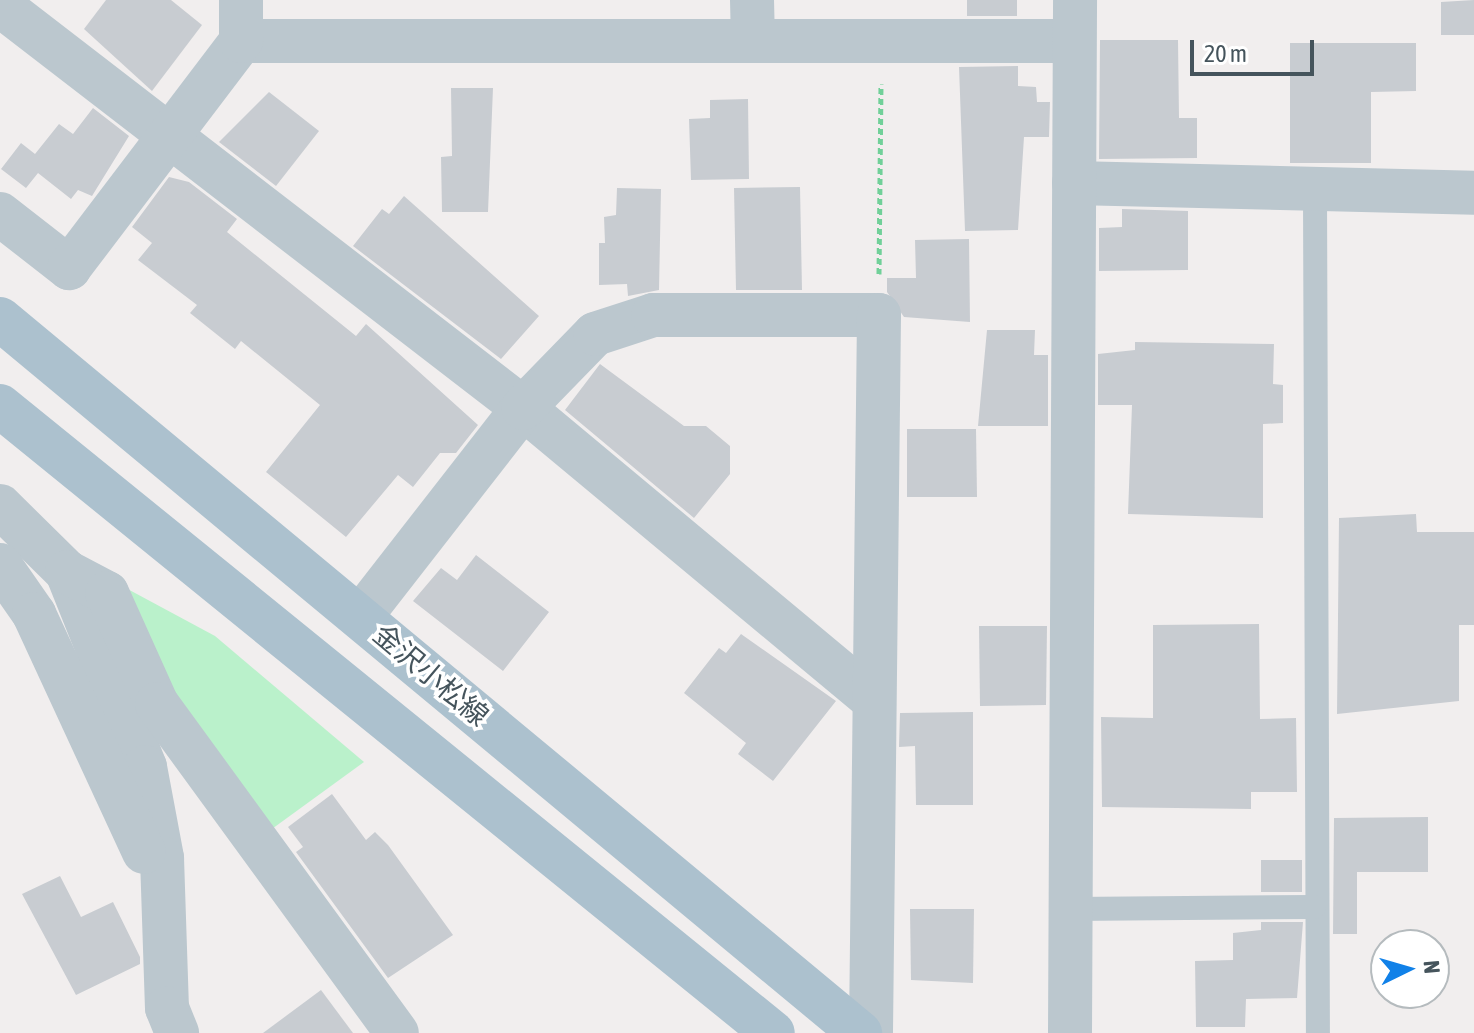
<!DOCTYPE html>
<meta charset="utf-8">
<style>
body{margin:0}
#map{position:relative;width:1474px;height:1033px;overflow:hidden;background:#f1eeee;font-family:"Asap Condensed","Noto Sans JP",sans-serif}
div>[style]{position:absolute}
.green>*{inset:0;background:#baf1cb}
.building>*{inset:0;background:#c8ccd1}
.path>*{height:5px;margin-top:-2.5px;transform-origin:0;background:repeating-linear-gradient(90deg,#71d099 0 6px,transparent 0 10px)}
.lane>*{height:24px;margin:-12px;padding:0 12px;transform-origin:12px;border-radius:12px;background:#bbc7ce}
.street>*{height:44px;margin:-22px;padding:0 22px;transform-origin:22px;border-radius:22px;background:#bbc7ce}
.primary>*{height:44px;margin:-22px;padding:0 22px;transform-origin:22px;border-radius:22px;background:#acc1ce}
span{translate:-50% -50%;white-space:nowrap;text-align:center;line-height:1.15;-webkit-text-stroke:7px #fff;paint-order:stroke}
.street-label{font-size:28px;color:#45545c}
.north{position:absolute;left:1370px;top:929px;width:80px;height:80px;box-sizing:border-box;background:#fff;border:2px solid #b5bbbe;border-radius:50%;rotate:85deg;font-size:22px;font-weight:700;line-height:32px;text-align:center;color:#45545c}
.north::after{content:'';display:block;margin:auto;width:28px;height:36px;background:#1181e8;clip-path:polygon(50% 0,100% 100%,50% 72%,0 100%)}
.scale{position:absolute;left:1190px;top:40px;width:124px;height:36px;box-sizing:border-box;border:4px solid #45545c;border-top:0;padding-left:10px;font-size:24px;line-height:28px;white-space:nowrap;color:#45545c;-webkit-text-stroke:6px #fff;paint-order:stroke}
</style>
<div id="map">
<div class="green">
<i style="clip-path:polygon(122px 586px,215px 636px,364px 762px,265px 834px,161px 684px)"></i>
</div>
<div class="building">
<i style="clip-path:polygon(106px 0,171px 0,202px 25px,152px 91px,84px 29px)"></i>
<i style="clip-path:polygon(967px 0,1017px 0,1017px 16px,967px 16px)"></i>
<i style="clip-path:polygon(1474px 0,1474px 35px,1441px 35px,1441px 2px)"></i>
<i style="clip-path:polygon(1100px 40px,1178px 40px,1179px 118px,1197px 118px,1197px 158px,1099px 159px)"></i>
<i style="clip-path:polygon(1290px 43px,1416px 43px,1416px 91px,1371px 92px,1371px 163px,1290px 163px)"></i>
<i style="clip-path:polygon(1018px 66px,1018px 86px,1036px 87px,1037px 102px,1050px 102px,1049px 137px,1024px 137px,1018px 230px,965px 231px,959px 67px)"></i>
<i style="clip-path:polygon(451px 88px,493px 88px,488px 212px,442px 212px,441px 157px,452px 156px)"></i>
<i style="clip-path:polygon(269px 92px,319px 131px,276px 186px,219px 142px)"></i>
<i style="clip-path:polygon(748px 99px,749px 179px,691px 180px,689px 119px,710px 118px,710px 100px)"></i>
<i style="clip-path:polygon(93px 108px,129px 136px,92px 196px,78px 190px,71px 199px,38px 173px,26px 188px,1px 169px,21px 143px,35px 154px,59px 124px,73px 134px)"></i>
<i style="clip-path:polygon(169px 177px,189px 182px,237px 219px,227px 232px,356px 336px,366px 324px,478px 425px,456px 453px,440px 453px,413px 487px,398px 475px,346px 537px,266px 472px,320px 405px,241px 341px,235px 349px,190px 313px,197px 305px,138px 260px,152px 243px,132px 227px)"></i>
<i style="clip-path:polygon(800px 187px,802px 290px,736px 290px,734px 188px)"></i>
<i style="clip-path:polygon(617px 188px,661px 189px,659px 290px,628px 296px,627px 284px,599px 285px,599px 243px,605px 243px,604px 217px,616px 215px)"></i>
<i style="clip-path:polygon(404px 196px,539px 316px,501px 359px,353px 246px,382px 209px,389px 214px)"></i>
<i style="clip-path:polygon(1122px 209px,1188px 211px,1188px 270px,1099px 271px,1099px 228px,1122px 227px)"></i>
<i style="clip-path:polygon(969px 239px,970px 322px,904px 317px,887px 292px,887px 278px,916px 278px,915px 240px)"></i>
<i style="clip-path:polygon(987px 330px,1035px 330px,1034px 355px,1048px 355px,1048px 426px,978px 426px)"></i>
<i style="clip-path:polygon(1135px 342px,1274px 344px,1273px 384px,1283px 385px,1283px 423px,1263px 424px,1263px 518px,1128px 514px,1132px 405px,1098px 405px,1098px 354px,1135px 350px)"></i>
<i style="clip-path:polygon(600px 364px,684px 426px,706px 426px,730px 446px,730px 474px,694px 518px,565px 410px)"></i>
<i style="clip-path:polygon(907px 429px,976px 429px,977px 497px,907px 497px)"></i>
<i style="clip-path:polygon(1416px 514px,1417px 532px,1474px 532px,1474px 625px,1459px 625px,1459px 701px,1337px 714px,1339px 518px)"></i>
<i style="clip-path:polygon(476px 555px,549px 612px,503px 671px,413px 601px,441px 568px,457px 580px)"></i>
<i style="clip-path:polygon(1259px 624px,1260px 719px,1296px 718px,1297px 792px,1251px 792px,1251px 809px,1102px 807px,1101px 717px,1153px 718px,1153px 625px)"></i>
<i style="clip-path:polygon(979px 626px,1047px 626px,1046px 705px,980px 706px)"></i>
<i style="clip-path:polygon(741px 634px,836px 701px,773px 781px,738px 754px,746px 743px,684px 693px,719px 648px,726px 653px)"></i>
<i style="clip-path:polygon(973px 712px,973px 805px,916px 805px,915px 746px,899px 747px,900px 713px)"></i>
<i style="clip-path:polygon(332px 794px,366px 840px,375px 832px,388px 845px,453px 935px,388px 978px,296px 852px,303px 847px,288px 827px)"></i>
<i style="clip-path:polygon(1428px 817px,1428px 872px,1357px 872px,1357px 934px,1333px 934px,1334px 818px)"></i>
<i style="clip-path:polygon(1261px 860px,1302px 860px,1302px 892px,1261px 892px)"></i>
<i style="clip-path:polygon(60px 876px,81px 917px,113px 902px,140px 957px,140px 964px,76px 995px,22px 894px)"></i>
<i style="clip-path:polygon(910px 909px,974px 909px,973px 983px,911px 980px)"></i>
<i style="clip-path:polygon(1261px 922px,1303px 922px,1297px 998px,1246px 999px,1245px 1027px,1196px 1027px,1195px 961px,1233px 960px,1233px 933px,1261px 930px)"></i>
<i style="clip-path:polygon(321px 990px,353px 1033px,263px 1033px)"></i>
</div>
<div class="path">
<i style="left:879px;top:274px;width:190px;rotate:-89.4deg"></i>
</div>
<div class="lane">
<i style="left:1315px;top:194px;width:839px;rotate:89.8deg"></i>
<i style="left:1071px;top:909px;width:243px;rotate:-0.5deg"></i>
</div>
<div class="street">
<i style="left:752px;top:0;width:41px;rotate:88.6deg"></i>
<i style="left:0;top:5px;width:660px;rotate:37.62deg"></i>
<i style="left:523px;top:408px;width:456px;rotate:39.8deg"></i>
<i style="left:241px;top:41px;width:833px"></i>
<i style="left:1074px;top:183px;width:400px;rotate:1.4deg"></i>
<i style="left:0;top:214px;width:88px;rotate:38deg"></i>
<i style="left:69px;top:268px;width:285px;rotate:-52.8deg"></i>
<i style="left:241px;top:41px;width:41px;rotate:-90deg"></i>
<i style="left:0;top:506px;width:94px;rotate:44.6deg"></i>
<i style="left:67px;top:572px;width:210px;rotate:68.2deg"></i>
<i style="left:145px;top:767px;width:93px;rotate:79.4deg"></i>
<i style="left:162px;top:858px;width:150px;rotate:88.1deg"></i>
<i style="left:167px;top:1008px;width:27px;rotate:68deg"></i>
<i style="left:0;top:565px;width:60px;rotate:55.2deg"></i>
<i style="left:34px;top:614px;width:262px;rotate:65.2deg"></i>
<i style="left:67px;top:572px;width:45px;rotate:27.7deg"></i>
<i style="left:107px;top:593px;width:122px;rotate:65.8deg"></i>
<i style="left:157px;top:704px;width:407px;rotate:53.9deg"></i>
<i style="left:361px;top:616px;width:264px;rotate:-52.1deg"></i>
<i style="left:523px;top:408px;width:103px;rotate:-45.8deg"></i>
<i style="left:595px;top:334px;width:61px;rotate:-18.1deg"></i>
<i style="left:653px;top:315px;width:226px"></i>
<i style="left:879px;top:315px;width:718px;rotate:90.64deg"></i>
<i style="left:1070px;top:1033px;width:1033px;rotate:-89.72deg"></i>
</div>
<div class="primary">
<i style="left:0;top:319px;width:1118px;rotate:39.7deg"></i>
<i style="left:0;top:406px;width:995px;rotate:39.05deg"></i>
</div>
<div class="street-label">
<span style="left:431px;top:675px;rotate:40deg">金沢小松線</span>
</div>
<div class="north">N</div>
<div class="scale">20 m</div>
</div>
